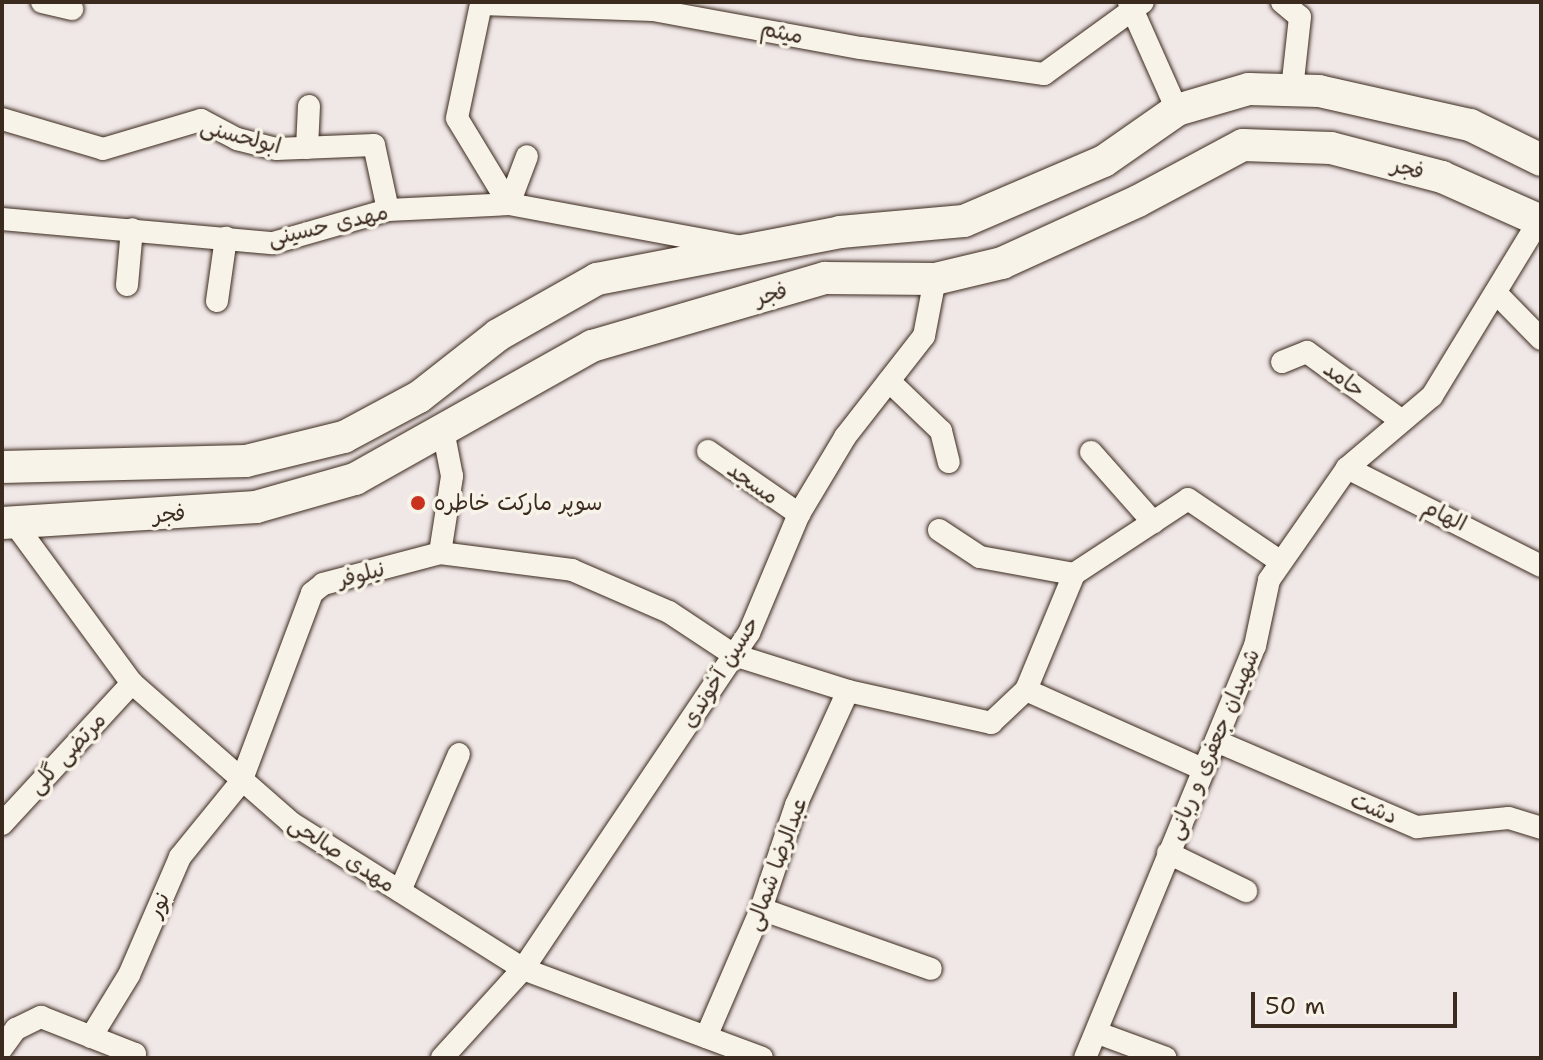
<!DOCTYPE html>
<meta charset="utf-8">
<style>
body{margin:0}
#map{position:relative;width:1543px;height:1060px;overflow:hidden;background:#f0e7e7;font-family:"Shantell Sans","Playpen Sans Arabic",sans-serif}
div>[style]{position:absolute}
.roads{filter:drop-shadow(0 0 2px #3b2a1e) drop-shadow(0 0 2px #3b2a1e)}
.minor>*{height:22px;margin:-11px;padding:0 11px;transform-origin:11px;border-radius:11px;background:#f7f3e8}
.secondary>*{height:32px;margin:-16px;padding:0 16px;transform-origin:16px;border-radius:16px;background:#f7f3e8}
.dots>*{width:22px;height:22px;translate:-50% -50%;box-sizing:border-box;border:4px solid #f7f3e8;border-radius:50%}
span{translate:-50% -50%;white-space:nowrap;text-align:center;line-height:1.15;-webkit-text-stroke:7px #f7f3e8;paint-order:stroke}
.street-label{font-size:22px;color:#3b2a1e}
.poi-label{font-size:22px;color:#3b2a1e}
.left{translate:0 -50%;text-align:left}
.frame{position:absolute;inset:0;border:4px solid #3b2a1e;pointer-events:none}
.scale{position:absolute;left:1251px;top:992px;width:206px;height:36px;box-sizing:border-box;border:4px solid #3b2a1e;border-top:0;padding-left:10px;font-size:24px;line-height:28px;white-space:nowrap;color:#3b2a1e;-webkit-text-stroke:6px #f7f3e8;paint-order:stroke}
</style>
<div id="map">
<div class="roads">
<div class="minor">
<i style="left:42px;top:2px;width:31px;rotate:13deg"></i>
<i style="left:1129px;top:2px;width:118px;rotate:66deg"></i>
<i style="left:1282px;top:2px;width:23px;rotate:40deg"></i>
<i style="left:1300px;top:17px;width:73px;rotate:96.3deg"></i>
<i style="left:2px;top:119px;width:105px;rotate:16.5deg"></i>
<i style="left:103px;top:149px;width:102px;rotate:-16.5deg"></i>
<i style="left:201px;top:120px;width:41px;rotate:27.8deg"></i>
<i style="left:237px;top:139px;width:40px;rotate:14.4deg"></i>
<i style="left:276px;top:149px;width:98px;rotate:-2.3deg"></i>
<i style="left:374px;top:145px;width:66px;rotate:77.8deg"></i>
<i style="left:307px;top:148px;width:42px;rotate:-87.3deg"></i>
<i style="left:509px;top:204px;width:100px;rotate:-121.2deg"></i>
<i style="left:457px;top:118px;width:116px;rotate:-78.1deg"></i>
<i style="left:481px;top:4px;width:172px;rotate:2deg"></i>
<i style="left:653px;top:10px;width:211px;rotate:10.4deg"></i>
<i style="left:861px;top:48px;width:185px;rotate:8.1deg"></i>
<i style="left:1044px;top:74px;width:122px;rotate:-36deg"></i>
<i style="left:509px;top:204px;width:51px;rotate:-69.4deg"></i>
<i style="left:2px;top:219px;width:272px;rotate:5.1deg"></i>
<i style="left:273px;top:243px;width:120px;rotate:-16deg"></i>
<i style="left:388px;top:210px;width:121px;rotate:-2.8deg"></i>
<i style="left:509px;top:204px;width:237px;rotate:10.5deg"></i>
<i style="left:127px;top:285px;width:56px;rotate:-84.9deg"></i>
<i style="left:1496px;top:293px;width:64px;rotate:45.6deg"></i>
<i style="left:217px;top:301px;width:64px;rotate:-81.9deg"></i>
<i style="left:1282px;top:362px;width:27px;rotate:-22deg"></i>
<i style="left:1307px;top:352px;width:117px;rotate:36deg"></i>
<i style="left:889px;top:381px;width:72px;rotate:43.9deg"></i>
<i style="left:941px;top:431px;width:32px;rotate:76deg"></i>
<i style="left:708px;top:451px;width:111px;rotate:34.7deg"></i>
<i style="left:1091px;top:452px;width:94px;rotate:48.5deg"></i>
<i style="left:1347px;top:468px;width:217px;rotate:26.8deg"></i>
<i style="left:15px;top:524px;width:197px;rotate:53.7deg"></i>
<i style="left:132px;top:683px;width:210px;rotate:41.3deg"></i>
<i style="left:290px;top:822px;width:275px;rotate:32.2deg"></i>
<i style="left:523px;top:969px;width:255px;rotate:20.4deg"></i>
<i style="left:939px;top:530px;width:49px;rotate:33.4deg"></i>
<i style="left:980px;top:557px;width:96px;rotate:10.3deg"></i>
<i style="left:440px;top:553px;width:133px;rotate:7.3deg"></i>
<i style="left:572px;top:570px;width:106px;rotate:23.4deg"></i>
<i style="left:669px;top:612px;width:78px;rotate:33.5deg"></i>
<i style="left:734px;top:655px;width:120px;rotate:17.5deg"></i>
<i style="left:848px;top:691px;width:147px;rotate:12.6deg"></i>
<i style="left:991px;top:723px;width:48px;rotate:-43.3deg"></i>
<i style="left:1026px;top:690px;width:126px;rotate:-67.5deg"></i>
<i style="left:1074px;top:574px;width:136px;rotate:-33.3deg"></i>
<i style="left:1188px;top:499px;width:112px;rotate:34.1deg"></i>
<i style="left:1026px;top:690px;width:194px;rotate:24.1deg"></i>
<i style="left:1216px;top:741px;width:219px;rotate:23.2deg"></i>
<i style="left:1417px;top:827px;width:92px;rotate:-5.6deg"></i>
<i style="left:1509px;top:818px;width:34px;rotate:17deg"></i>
<i style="left:2px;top:824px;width:192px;rotate:-47.3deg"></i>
<i style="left:1168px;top:853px;width:87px;rotate:26deg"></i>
<i style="left:400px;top:891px;width:149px;rotate:-66.7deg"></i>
<i style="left:761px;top:909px;width:180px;rotate:19.4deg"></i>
<i style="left:1098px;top:1033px;width:72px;rotate:20.2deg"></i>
<i style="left:91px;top:1037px;width:73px;rotate:-58.5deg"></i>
<i style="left:129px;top:975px;width:129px;rotate:-66.6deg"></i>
<i style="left:180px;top:857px;width:97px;rotate:-50.9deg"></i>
<i style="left:241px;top:782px;width:202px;rotate:-69.4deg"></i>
<i style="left:312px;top:593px;width:14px;rotate:-39deg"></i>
<i style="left:323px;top:584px;width:121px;rotate:-14.8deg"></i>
<i style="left:440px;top:553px;width:78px;rotate:-81.1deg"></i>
<i style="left:452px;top:476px;width:47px;rotate:-101.1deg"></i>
<i style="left:706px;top:1037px;width:139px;rotate:-66.7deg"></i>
<i style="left:761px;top:909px;width:110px;rotate:-71.4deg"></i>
<i style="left:796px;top:805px;width:125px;rotate:-65.5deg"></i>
<i style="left:2px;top:1048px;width:24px;rotate:-54deg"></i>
<i style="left:16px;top:1029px;width:28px;rotate:-26deg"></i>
<i style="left:41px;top:1017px;width:101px;rotate:21.5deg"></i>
<i style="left:135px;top:1054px;width:4px;rotate:104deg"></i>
<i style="left:442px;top:1058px;width:120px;rotate:-47.7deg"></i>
<i style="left:523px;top:969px;width:405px;rotate:-56.1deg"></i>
<i style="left:749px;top:633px;width:129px;rotate:-67.2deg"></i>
<i style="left:799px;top:514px;width:90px;rotate:-59.1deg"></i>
<i style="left:845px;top:437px;width:128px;rotate:-52deg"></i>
<i style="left:924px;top:336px;width:58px;rotate:-79.1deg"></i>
<i style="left:1085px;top:1058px;width:446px;rotate:-67.6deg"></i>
<i style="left:1255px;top:646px;width:67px;rotate:-78deg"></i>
<i style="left:1269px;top:580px;width:136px;rotate:-55.1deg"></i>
<i style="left:1347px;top:468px;width:111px;rotate:-40.3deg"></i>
<i style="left:1432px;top:396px;width:205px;rotate:-58.6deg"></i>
</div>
<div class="secondary">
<i style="left:2px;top:467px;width:244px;rotate:-1.4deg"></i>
<i style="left:246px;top:461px;width:101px;rotate:-13.8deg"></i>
<i style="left:344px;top:437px;width:85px;rotate:-28.1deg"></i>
<i style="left:419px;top:397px;width:100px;rotate:-38.1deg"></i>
<i style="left:498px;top:335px;width:114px;rotate:-29.5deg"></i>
<i style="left:597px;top:279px;width:248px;rotate:-10.9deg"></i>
<i style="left:840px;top:232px;width:124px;rotate:-5.1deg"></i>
<i style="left:964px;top:221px;width:152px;rotate:-23.2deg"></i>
<i style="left:1104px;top:161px;width:89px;rotate:-34.9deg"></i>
<i style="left:1177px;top:110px;width:75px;rotate:-16.3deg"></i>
<i style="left:1249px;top:89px;width:70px;rotate:1.6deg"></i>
<i style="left:1319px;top:91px;width:155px;rotate:12.7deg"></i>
<i style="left:1470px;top:125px;width:79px;rotate:26.2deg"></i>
<i style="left:2px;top:523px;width:255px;rotate:-3.6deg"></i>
<i style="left:256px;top:507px;width:103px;rotate:-15.8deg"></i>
<i style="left:355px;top:479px;width:272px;rotate:-29.3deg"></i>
<i style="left:592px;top:346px;width:243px;rotate:-16.3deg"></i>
<i style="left:825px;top:278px;width:110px;rotate:0.5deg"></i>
<i style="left:935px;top:279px;width:69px;rotate:-13.4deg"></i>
<i style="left:1002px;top:263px;width:149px;rotate:-24.5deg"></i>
<i style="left:1138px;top:201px;width:119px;rotate:-28.1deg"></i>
<i style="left:1243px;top:145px;width:88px;rotate:2deg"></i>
<i style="left:1331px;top:148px;width:115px;rotate:14.6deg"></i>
<i style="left:1442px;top:177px;width:108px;rotate:24deg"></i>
</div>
</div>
<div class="dots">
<i style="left:418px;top:503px;background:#c8321e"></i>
</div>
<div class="street-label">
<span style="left:782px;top:32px;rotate:12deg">میثم</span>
<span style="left:241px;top:136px;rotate:15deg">ابولحسنی</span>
<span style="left:1408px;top:168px;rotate:15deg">فجر</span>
<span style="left:328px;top:225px;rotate:-13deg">مهدی حسینی</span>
<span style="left:771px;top:294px;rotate:-16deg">فجر</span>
<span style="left:1344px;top:379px;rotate:36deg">حامد</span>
<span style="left:753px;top:483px;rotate:35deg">مسجد</span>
<span style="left:169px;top:514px;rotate:-4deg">فجر</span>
<span style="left:1445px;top:515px;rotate:26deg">الهام</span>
<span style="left:361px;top:574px;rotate:-15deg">نیلوفر</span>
<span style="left:720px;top:672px;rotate:-58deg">حسین آخوندی</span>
<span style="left:1213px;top:744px;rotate:-67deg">شهیدان جعفری و ربانی</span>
<span style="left:67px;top:753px;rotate:-47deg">مرتضی گلی</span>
<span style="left:1374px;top:808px;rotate:23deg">دشت</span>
<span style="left:342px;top:854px;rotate:33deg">مهدی صالحی</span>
<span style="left:776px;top:864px;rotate:-70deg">عبدالرضا شمالی</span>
<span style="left:158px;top:905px;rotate:-66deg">نور</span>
</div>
<div class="poi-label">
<span class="left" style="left:434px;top:503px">سوپر مارکت خاطره</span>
</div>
<div class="frame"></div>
<div class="scale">50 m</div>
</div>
